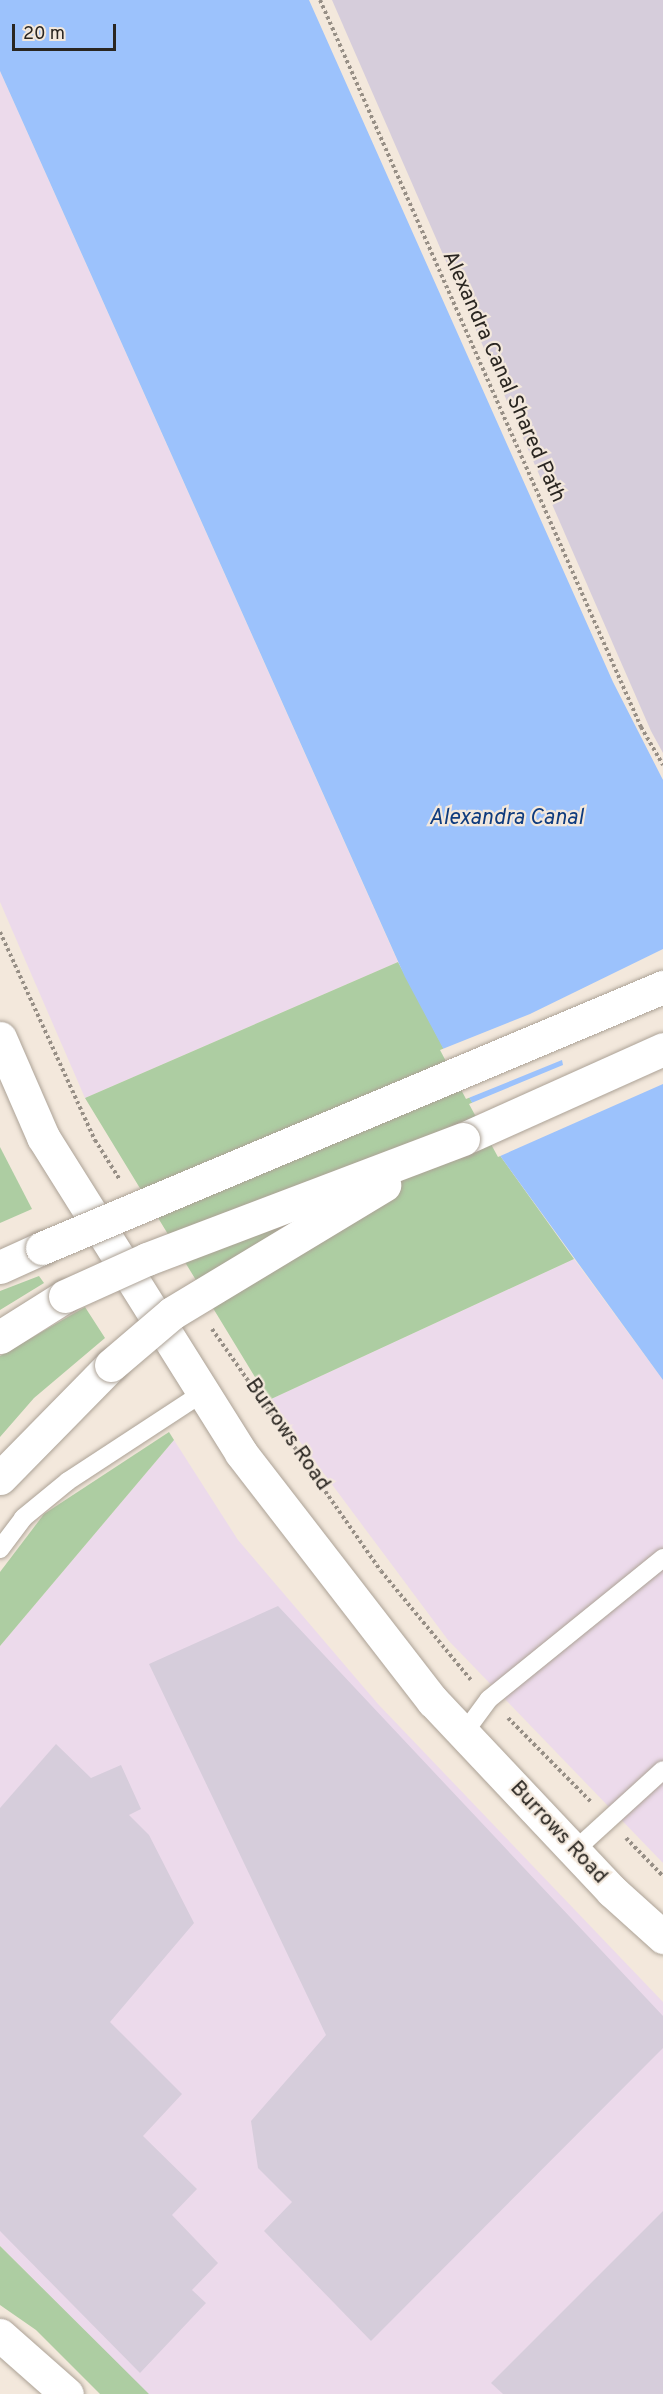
<!DOCTYPE html>
<style>
body{margin:0}
#map{position:relative;width:663px;height:2394px;overflow:hidden;background:#f3e8dc;font-family:Overpass,sans-serif}
div>[style]{position:absolute}
.industrial>*{inset:0;background:#ecdaeb}
.green>*{inset:0;background:#adcda2}
.water>*{inset:0;background:#9cc2fc}
.pier>*{inset:0;background:#f3e8dc}
.building>*{inset:0;background:#d6cddb}
.path>*{height:4px;margin-top:-2px;transform-origin:0;background:repeating-linear-gradient(90deg,#978f86 0 3px,transparent 0 6px)}
.roads{filter:drop-shadow(0 0 2px #aca296) drop-shadow(0 0 2px #aca296)}
.service>*{height:18px;margin:-9px;padding:0 9px;transform-origin:9px;border-radius:9px;background:#fff}
.minor>*{height:33px;margin:-16.5px;padding:0 16.5px;transform-origin:16.5px;border-radius:16.5px;background:#fff}
.motorway>*{height:33px;margin:-16.5px;padding:0 16.5px;transform-origin:16.5px;border-radius:16.5px;background:#fff}
.bridges{filter:drop-shadow(0 0 2px #aca296) drop-shadow(0 0 2px #aca296)}
.motorway-bridge>*{height:33px;margin:-16.5px;padding:0 16.5px;transform-origin:16.5px;border-radius:16.5px;background:#fff}
span{translate:-50% -50%;white-space:nowrap;text-align:center;line-height:1.15;-webkit-text-stroke:4.5px #f3e8dc;paint-order:stroke}
.street-label{font-size:21px;color:#2a2621}
.water-label{font-size:22px;color:#0e3b7e;font-style:italic}
.scale{position:absolute;left:12px;top:24px;width:104px;height:27px;box-sizing:border-box;border:3px solid #2a2621;border-top:0;padding-left:8px;font-size:18px;line-height:21px;white-space:nowrap;color:#2a2621;-webkit-text-stroke:4px #f3e8dc;paint-order:stroke}
</style>
<div id="map">
<div class="industrial">
<i style="clip-path:polygon(0 71px,398px 962px,85px 1098px,0 902px)"></i>
<i style="clip-path:polygon(574px 1259px,663px 1380px,663px 1863px,448px 1640px,269px 1400px)"></i>
<i style="clip-path:polygon(174px 1440px,238px 1540px,378px 1704px,663px 2002px,663px 2394px,148px 2394px,0 2246px,0 1646px)"></i>
</div>
<div class="green">
<i style="clip-path:polygon(398px 962px,501px 1157px,574px 1259px,269px 1400px,85px 1098px)"></i>
<i style="clip-path:polygon(0 1147px,32px 1209px,0 1223px)"></i>
<i style="clip-path:polygon(39px 1276px,44px 1283px,0 1310px,0 1291px)"></i>
<i style="clip-path:polygon(85px 1307px,105px 1338px,34px 1398px,0 1437px,0 1356px)"></i>
<i style="clip-path:polygon(169px 1432px,174px 1440px,0 1646px,0 1572px,44px 1514px)"></i>
<i style="clip-path:polygon(0 2246px,149px 2394px,100px 2394px,36px 2330px,0 2305px)"></i>
</div>
<div class="water">
<i style="clip-path:polygon(0 0,309px 0,613px 682px,663px 780px,663px 1380px,501px 1157px,405px 977px,0 71px)"></i>
</div>
<div class="pier">
<i style="clip-path:polygon(663px 949px,663px 1084px,498px 1157px,469px 1104px,563px 1065px,562px 1060px,466px 1099px,440px 1050px,530px 1014px)"></i>
</div>
<div class="building">
<i style="clip-path:polygon(332px 0,663px 0,663px 753px,651px 731px)"></i>
<i style="clip-path:polygon(278px 1606px,663px 2016px,663px 2048px,371px 2341px,264px 2231px,292px 2202px,258px 2168px,251px 2121px,326px 2035px,149px 1664px)"></i>
<i style="clip-path:polygon(56px 1744px,91px 1778px,121px 1765px,141px 1809px,129px 1815px,149px 1835px,194px 1923px,110px 2022px,182px 2094px,143px 2136px,197px 2189px,172px 2215px,218px 2263px,192px 2290px,206px 2303px,140px 2373px,0 2231px,0 1808px)"></i>
<i style="clip-path:polygon(663px 2211px,663px 2394px,503px 2394px,491px 2383px)"></i>
</div>
<div class="path">
<i style="left:320px;top:0;width:795px;rotate:66.18deg"></i>
<i style="left:641px;top:727px;width:44px;rotate:59.9deg"></i>
<i style="left:0;top:932px;width:229px;rotate:65.5deg"></i>
<i style="left:95px;top:1140px;width:47px;rotate:58deg"></i>
<i style="left:212px;top:1329px;width:295px;rotate:55.1deg"></i>
<i style="left:381px;top:1571px;width:141px;rotate:50.5deg"></i>
<i style="left:508px;top:1718px;width:118px;rotate:45.3deg"></i>
<i style="left:626px;top:1838px;width:53px;rotate:45.8deg"></i>
</div>
<div class="roads">
<div class="service">
<i style="left:0;top:1549px;width:39px;rotate:-53deg"></i>
<i style="left:23px;top:1518px;width:58px;rotate:-39.4deg"></i>
<i style="left:68px;top:1481px;width:159px;rotate:-33.2deg"></i>
<i style="left:464px;top:1733px;width:42px;rotate:-53.7deg"></i>
<i style="left:489px;top:1699px;width:224px;rotate:-39deg"></i>
<i style="left:574px;top:1851px;width:120px;rotate:-42.3deg"></i>
</div>
<div class="minor">
<i style="left:0;top:1038px;width:108px;rotate:66.5deg"></i>
<i style="left:43px;top:1137px;width:373px;rotate:57.9deg"></i>
<i style="left:241px;top:1453px;width:314px;rotate:52.3deg"></i>
<i style="left:433px;top:1701px;width:261px;rotate:46.7deg"></i>
<i style="left:612px;top:1891px;width:69px;rotate:42deg"></i>
</div>
<div class="motorway">
<i style="left:463px;top:1139px;width:219px;rotate:-24.2deg"></i>
<i style="left:0;top:1267px;width:46px;rotate:-24.3deg"></i>
<i style="left:0;top:1337px;width:77px;rotate:-32.2deg"></i>
<i style="left:0;top:1478px;width:158px;rotate:-45.5deg"></i>
<i style="left:0;top:2335px;width:89px;rotate:41.4deg"></i>
</div>
</div>
<div class="bridges">
<div class="motorway-bridge">
<i style="left:42px;top:1248px;width:674px;rotate:-22.8deg"></i>
<i style="left:65px;top:1296px;width:90px;rotate:-24.3deg"></i>
<i style="left:147px;top:1259px;width:338px;rotate:-20.8deg"></i>
<i style="left:111px;top:1365px;width:80px;rotate:-40.4deg"></i>
<i style="left:172px;top:1313px;width:248px;rotate:-31.1deg"></i>
</div>
</div>
<div class="street-label">
<span style="left:503px;top:377px;rotate:66deg">Alexandra Canal Shared Path</span>
<span style="left:287px;top:1435px;rotate:55deg">Burrows Road</span>
<span style="left:558px;top:1833px;rotate:47deg">Burrows Road</span>
</div>
<div class="water-label">
<span style="left:506px;top:819px">Alexandra Canal</span>
</div>
<div class="scale">20 m</div>
</div>
